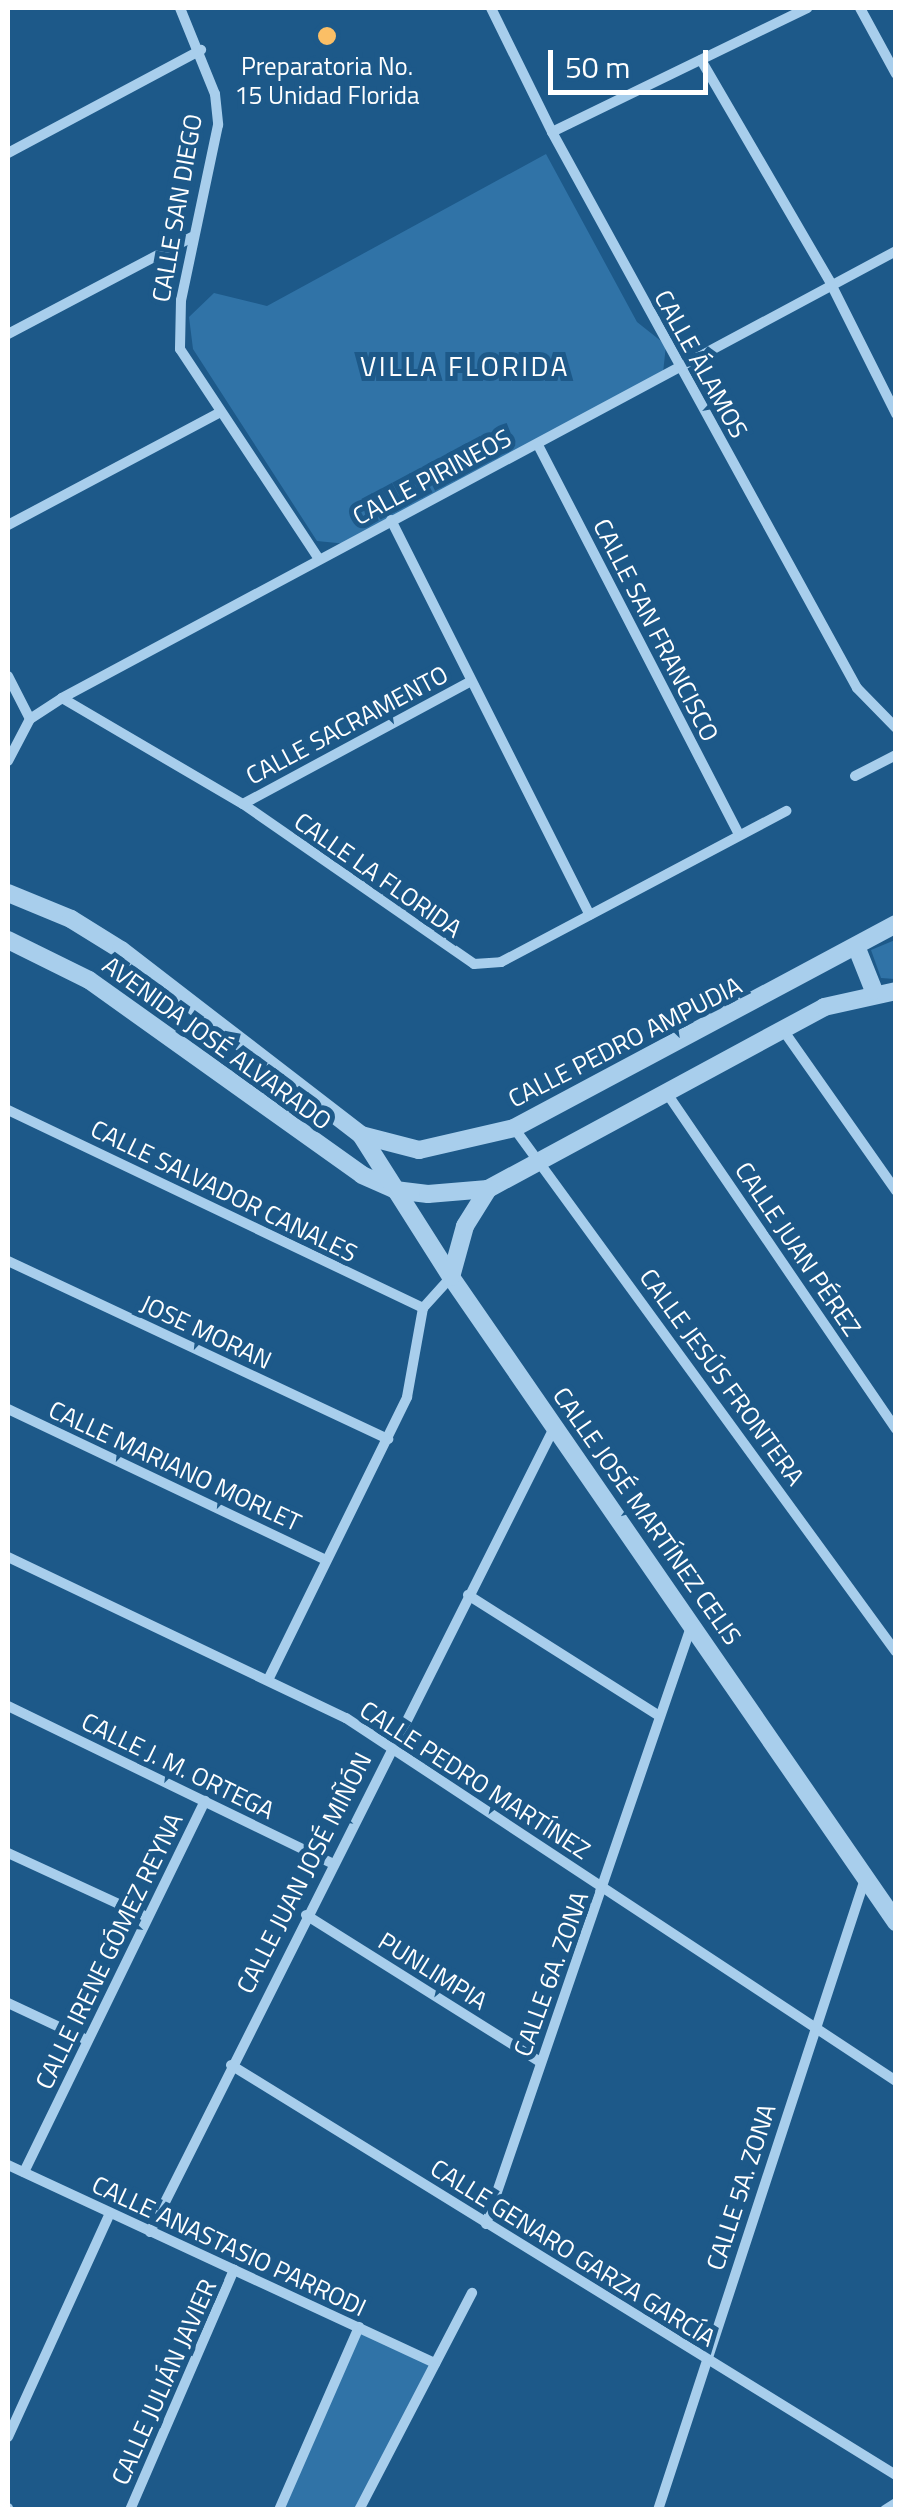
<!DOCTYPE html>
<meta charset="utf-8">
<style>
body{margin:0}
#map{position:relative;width:903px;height:2517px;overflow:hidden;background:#1d5989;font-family:"Titillium Web",sans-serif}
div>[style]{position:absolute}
.green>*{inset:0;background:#3073a7}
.minor>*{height:10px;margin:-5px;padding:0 5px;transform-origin:5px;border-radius:5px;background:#a8ceec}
.tertiary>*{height:18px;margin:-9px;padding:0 9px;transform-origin:9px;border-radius:9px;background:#a8ceec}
.dots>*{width:28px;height:28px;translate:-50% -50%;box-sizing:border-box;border:5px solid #1d5989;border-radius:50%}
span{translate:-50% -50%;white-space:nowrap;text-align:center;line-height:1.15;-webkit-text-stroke:10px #1d5989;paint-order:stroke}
.poi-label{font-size:25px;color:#fff}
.street-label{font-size:25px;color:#fff}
.neighbourhood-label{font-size:28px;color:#fff;letter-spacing:2.5px}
.frame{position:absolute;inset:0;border:10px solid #fff;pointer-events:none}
.scale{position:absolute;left:548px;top:50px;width:160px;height:45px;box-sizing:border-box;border:5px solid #fff;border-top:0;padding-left:12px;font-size:30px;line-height:35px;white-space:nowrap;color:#fff;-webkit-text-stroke:8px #1d5989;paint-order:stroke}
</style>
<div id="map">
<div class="green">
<i style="clip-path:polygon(546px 154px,637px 322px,666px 345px,663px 373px,347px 544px,317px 541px,193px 349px,189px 317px,214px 293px,267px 306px)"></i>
<i style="clip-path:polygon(895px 940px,895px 979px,881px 978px,871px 950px)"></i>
<i style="clip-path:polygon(359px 2327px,435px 2363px,359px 2509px,279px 2510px)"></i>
</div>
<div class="minor">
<i style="left:180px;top:8px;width:93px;rotate:67.9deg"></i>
<i style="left:215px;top:94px;width:31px;rotate:84deg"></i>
<i style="left:218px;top:125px;width:179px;rotate:101.9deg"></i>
<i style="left:181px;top:300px;width:49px;rotate:91.2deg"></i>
<i style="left:180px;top:349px;width:252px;rotate:56.5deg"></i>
<i style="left:491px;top:8px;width:138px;rotate:63.8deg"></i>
<i style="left:552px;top:132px;width:634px;rotate:61.25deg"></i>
<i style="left:857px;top:688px;width:56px;rotate:45.7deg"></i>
<i style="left:860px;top:8px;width:75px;rotate:61.4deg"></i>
<i style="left:701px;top:60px;width:257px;rotate:59.8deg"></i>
<i style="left:830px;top:282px;width:148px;rotate:63.4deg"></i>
<i style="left:552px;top:132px;width:284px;rotate:-25.9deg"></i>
<i style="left:8px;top:153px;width:219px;rotate:-28.1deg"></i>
<i style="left:8px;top:334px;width:208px;rotate:-27.8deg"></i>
<i style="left:538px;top:445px;width:438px;rotate:62.7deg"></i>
<i style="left:391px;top:520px;width:442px;rotate:63.3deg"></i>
<i style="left:8px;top:525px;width:239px;rotate:-28deg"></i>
<i style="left:8px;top:676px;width:48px;rotate:62.9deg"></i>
<i style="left:62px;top:698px;width:210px;rotate:30.4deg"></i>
<i style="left:243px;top:804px;width:281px;rotate:34.7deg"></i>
<i style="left:474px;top:964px;width:27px;rotate:-4deg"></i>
<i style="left:501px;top:962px;width:323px;rotate:-27.9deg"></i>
<i style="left:8px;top:761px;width:47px;rotate:-62.4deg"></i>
<i style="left:30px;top:719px;width:38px;rotate:-33deg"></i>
<i style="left:62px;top:698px;width:946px;rotate:-28.19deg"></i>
<i style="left:855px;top:776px;width:46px;rotate:-27.1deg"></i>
<i style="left:243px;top:804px;width:258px;rotate:-28.3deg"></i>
<i style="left:783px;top:1030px;width:197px;rotate:54.9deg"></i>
<i style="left:666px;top:1092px;width:408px;rotate:55.7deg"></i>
<i style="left:8px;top:1110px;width:460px;rotate:25.5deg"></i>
<i style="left:514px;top:1128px;width:648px;rotate:53.91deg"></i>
<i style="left:8px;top:1261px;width:420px;rotate:25.1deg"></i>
<i style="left:8px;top:1409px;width:352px;rotate:25.4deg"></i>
<i style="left:8px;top:1557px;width:374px;rotate:25.5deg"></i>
<i style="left:346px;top:1718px;width:659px;rotate:33.42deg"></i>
<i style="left:468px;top:1595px;width:225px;rotate:32.3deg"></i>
<i style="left:269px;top:1678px;width:313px;rotate:-63.8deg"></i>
<i style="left:407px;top:1397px;width:90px;rotate:-79.8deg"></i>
<i style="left:423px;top:1308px;width:42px;rotate:-47.9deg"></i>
<i style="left:8px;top:1706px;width:359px;rotate:25.9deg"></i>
<i style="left:8px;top:1853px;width:153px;rotate:24.7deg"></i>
<i style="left:306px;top:1915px;width:276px;rotate:32.1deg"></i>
<i style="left:8px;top:2003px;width:87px;rotate:25.1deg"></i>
<i style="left:231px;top:2065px;width:781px;rotate:31.66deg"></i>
<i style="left:8px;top:2165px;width:471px;rotate:24.9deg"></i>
<i style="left:24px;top:2172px;width:413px;rotate:-64deg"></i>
<i style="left:486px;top:2224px;width:634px;rotate:-71.05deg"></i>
<i style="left:150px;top:2232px;width:900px;rotate:-63.32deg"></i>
<i style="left:8px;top:2437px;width:246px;rotate:-65.5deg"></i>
<i style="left:8px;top:2508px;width:2px;rotate:90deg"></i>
<i style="left:130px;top:2510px;width:262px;rotate:-66.6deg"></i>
<i style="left:279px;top:2510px;width:200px;rotate:-66.4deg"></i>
<i style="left:359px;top:2510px;width:245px;rotate:-62.5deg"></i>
<i style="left:658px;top:2510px;width:664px;rotate:-71.84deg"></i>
<i style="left:885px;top:2510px;width:13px;rotate:-32deg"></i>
</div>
<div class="tertiary">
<i style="left:8px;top:893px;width:68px;rotate:22.4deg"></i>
<i style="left:71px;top:919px;width:59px;rotate:31.8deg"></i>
<i style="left:121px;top:950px;width:303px;rotate:37.6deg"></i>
<i style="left:361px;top:1135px;width:60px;rotate:14.5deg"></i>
<i style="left:419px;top:1150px;width:98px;rotate:-13deg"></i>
<i style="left:514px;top:1128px;width:433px;rotate:-28.1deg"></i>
<i style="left:8px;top:940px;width:90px;rotate:26.3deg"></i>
<i style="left:89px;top:980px;width:335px;rotate:35.5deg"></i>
<i style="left:362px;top:1175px;width:36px;rotate:24deg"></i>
<i style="left:395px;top:1190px;width:33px;rotate:7deg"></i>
<i style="left:428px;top:1194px;width:60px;rotate:-4.8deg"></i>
<i style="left:488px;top:1189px;width:382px;rotate:-28.4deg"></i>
<i style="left:824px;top:1007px;width:74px;rotate:-12.5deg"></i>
<i style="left:856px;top:946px;width:48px;rotate:68.2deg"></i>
<i style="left:361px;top:1135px;width:168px;rotate:57.6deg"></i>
<i style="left:451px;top:1277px;width:784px;rotate:55.4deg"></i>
<i style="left:451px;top:1277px;width:53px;rotate:-74.6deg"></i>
<i style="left:465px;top:1226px;width:44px;rotate:-58.1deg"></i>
</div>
<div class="dots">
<i style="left:327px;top:36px;background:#fbbf66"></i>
</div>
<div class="poi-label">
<span style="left:327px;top:81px">Preparatoria No.<br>15 Unidad Florida</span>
</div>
<div class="street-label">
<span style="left:177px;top:208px;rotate:-80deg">CALLE SAN DIEGO</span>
<span style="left:701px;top:364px;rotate:61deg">CALLE ÁLAMOS</span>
<span style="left:432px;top:477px;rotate:-28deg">CALLE PIRINEOS</span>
<span style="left:656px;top:630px;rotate:63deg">CALLE SAN FRANCISCO</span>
<span style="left:347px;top:725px;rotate:-28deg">CALLE SACRAMENTO</span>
<span style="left:378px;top:875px;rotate:35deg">CALLE LA FLORIDA</span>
<span style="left:625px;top:1042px;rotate:-27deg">CALLE PEDRO AMPUDIA</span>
<span style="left:217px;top:1043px;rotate:36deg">AVENIDA JOSÉ ALVARADO</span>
<span style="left:224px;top:1191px;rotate:26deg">CALLE SALVADOR CANALES</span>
<span style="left:798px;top:1249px;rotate:56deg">CALLE JUAN PÉREZ</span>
<span style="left:206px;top:1332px;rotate:25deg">JOSE MORAN</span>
<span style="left:722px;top:1377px;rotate:54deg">CALLE JESÚS FRONTERA</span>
<span style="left:175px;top:1466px;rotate:25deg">CALLE MARIANO MORLET</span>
<span style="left:647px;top:1516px;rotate:55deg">CALLE JOSÉ MARTÍNEZ CELIS</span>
<span style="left:178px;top:1766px;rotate:26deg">CALLE J. M. ORTEGA</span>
<span style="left:475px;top:1780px;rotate:33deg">CALLE PEDRO MARTÍNEZ</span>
<span style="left:304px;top:1873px;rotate:-63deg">CALLE JUAN JOSÉ MIÑÓN</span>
<span style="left:109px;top:1951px;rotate:-64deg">CALLE IRENE GÓMEZ REYNA</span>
<span style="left:433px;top:1971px;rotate:32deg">PUNLIMPIA</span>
<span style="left:551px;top:1974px;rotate:-70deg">CALLE 6A. ZONA</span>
<span style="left:741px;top:2187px;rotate:-72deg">CALLE 5A. ZONA</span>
<span style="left:229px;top:2246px;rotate:25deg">CALLE ANASTASIO PARRODI</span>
<span style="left:573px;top:2253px;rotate:32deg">CALLE GENARO GARZA GARCÍA</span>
<span style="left:164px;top:2382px;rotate:-66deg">CALLE JULIÁN JAVIER</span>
</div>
<div class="neighbourhood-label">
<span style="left:465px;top:366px">VILLA FLORIDA</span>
</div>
<div class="frame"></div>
<div class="scale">50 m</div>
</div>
